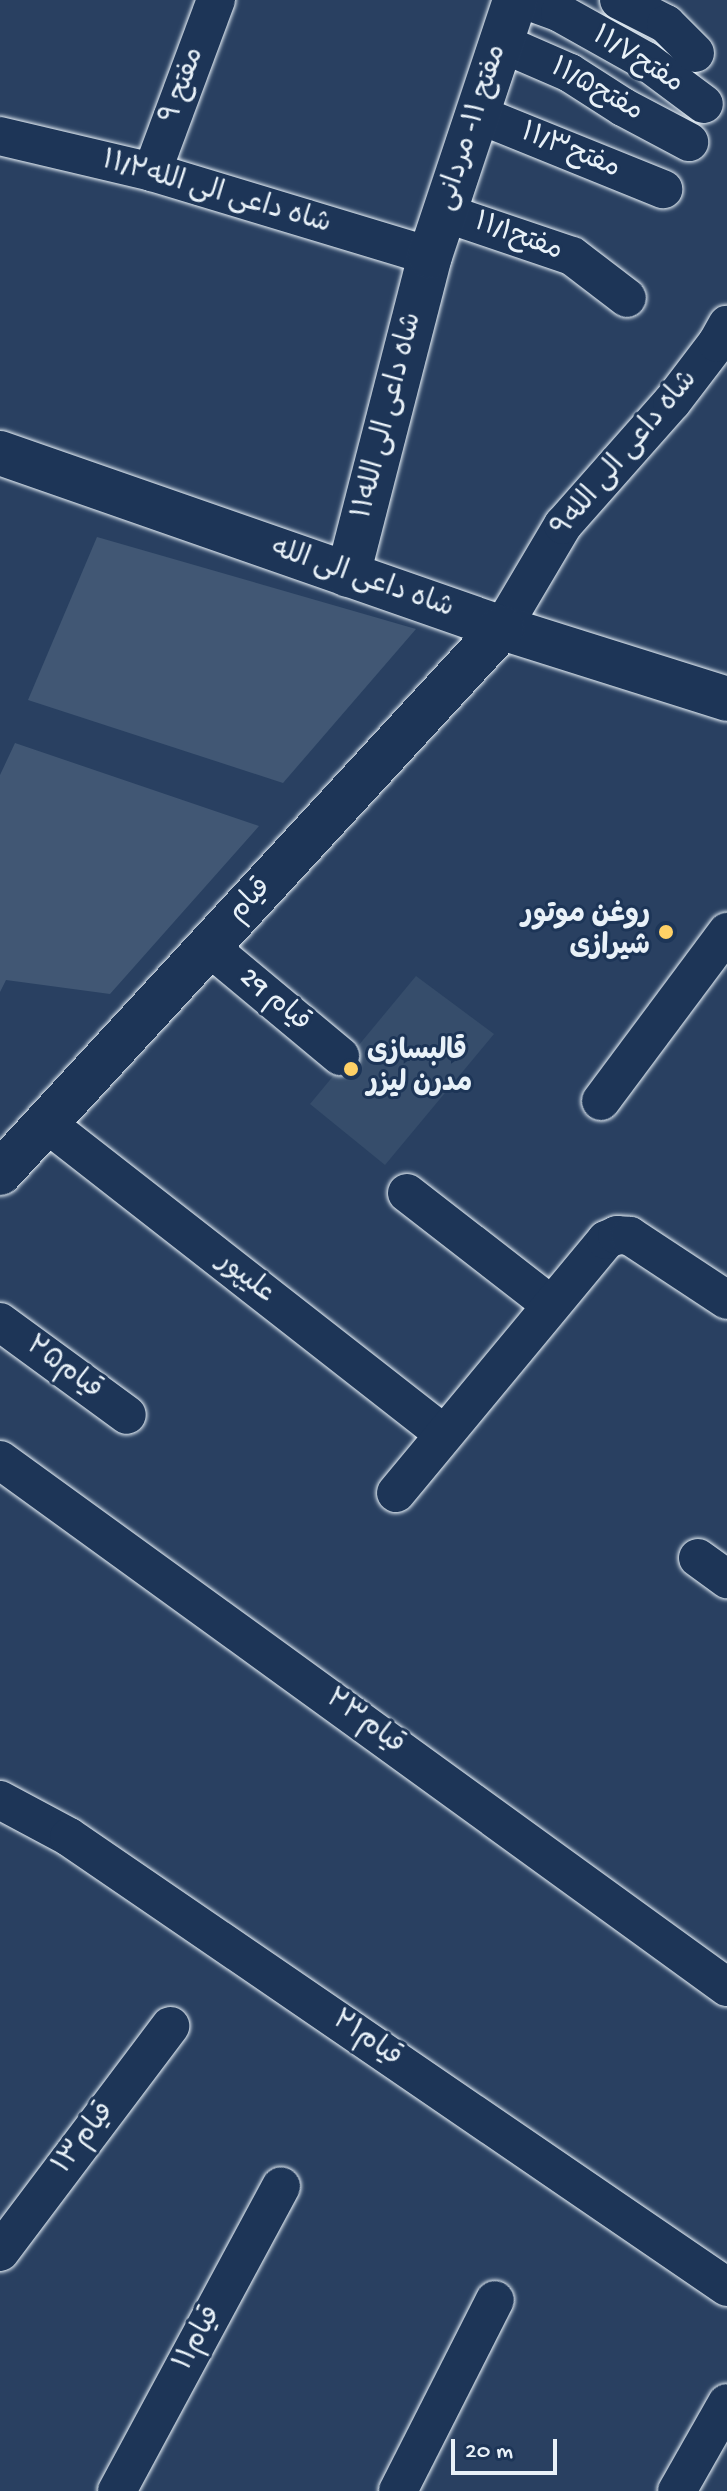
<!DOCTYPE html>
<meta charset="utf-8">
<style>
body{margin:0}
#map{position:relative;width:727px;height:2491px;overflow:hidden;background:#294061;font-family:"Gochi Hand","Playpen Sans Arabic",sans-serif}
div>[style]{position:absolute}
.built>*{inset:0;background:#364d6b}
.green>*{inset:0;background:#415774}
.roads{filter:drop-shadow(0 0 2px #e8f1f8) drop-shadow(0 0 2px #e8f1f8)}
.minor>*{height:38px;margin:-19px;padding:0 19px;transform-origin:19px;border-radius:19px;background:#1d3557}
.tertiary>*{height:44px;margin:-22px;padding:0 22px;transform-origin:22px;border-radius:22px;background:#1d3557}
.dots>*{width:22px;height:22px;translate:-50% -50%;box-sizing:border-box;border:4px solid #1d3557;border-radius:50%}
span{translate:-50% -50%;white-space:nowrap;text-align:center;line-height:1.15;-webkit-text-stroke:6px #1d3557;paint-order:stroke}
.street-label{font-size:28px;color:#e8f1f8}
.poi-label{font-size:28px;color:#e8f1f8;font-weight:700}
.right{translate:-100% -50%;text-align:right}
.left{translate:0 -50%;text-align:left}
.scale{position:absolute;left:451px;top:2439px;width:106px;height:36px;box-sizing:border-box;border:4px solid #e8f1f8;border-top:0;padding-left:10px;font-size:24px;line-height:28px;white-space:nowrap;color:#e8f1f8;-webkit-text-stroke:6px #1d3557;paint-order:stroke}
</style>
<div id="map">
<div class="built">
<i style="clip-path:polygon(416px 976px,494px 1034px,385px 1165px,310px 1104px)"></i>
</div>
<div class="green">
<i style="clip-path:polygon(97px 537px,416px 629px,283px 783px,28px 700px)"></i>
<i style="clip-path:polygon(15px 743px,259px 826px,110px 994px,6px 980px,0 992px,0 775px)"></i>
</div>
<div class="roads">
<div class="minor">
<i style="left:525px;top:0;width:37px;rotate:20deg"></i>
<i style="left:560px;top:13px;width:98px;rotate:29.2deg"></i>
<i style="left:646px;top:61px;width:72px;rotate:36.6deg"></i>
<i style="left:619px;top:0;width:53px;rotate:27.1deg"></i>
<i style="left:666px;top:24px;width:41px;rotate:45deg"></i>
<i style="left:501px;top:43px;width:75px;rotate:23.5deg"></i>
<i style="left:570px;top:73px;width:63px;rotate:32.7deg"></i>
<i style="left:623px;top:107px;width:75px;rotate:27.9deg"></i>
<i style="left:477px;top:114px;width:201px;rotate:22deg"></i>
<i style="left:0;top:136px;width:156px;rotate:13.3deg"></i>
<i style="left:152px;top:172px;width:290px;rotate:16.8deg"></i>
<i style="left:152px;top:172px;width:184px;rotate:-69.6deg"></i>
<i style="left:445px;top:213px;width:134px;rotate:18.7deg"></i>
<i style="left:572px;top:256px;width:69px;rotate:37.4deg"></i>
<i style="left:502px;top:628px;width:120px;rotate:-59.4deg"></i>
<i style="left:563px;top:525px;width:164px;rotate:-48.5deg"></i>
<i style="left:672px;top:402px;width:74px;rotate:-52.7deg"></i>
<i style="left:717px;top:343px;width:21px;rotate:-61deg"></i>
<i style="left:208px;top:946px;width:172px;rotate:39.8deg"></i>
<i style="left:601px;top:1101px;width:211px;rotate:-53.3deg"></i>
<i style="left:46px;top:1123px;width:505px;rotate:38deg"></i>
<i style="left:407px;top:1193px;width:181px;rotate:37.8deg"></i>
<i style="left:0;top:1322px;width:157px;rotate:36.2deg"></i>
<i style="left:0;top:1460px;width:898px;rotate:35.94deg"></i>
<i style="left:396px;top:1493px;width:329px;rotate:-50.3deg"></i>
<i style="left:606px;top:1240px;width:12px;rotate:-24deg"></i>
<i style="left:617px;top:1235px;width:13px;rotate:4deg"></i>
<i style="left:630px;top:1236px;width:116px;rotate:33.4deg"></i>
<i style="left:698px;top:1558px;width:36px;rotate:36deg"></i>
<i style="left:0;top:1800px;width:78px;rotate:28.2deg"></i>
<i style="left:69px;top:1837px;width:797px;rotate:34.37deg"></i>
<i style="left:0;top:2252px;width:283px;rotate:-53deg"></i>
<i style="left:117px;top:2491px;width:346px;rotate:-61.7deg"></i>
<i style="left:398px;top:2491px;width:214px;rotate:-63.1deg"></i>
<i style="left:677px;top:2491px;width:101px;rotate:-60.4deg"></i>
</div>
<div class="tertiary">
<i style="left:0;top:453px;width:532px;rotate:19.22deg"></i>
<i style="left:502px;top:628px;width:236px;rotate:17.5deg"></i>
<i style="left:348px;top:575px;width:329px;rotate:-75.6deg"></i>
<i style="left:430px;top:256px;width:270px;rotate:-71.6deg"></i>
<i style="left:0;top:1173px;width:741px;rotate:-47.35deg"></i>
</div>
</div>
<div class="dots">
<i style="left:666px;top:932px;background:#ffd166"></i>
<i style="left:351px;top:1069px;background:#ffd166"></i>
</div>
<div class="street-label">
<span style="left:637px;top:61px;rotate:32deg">مفتح۱۱/۷</span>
<span style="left:184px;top:86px;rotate:-70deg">مفتح ۹</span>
<span style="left:596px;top:91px;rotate:29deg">مفتح۱۱/۵</span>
<span style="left:473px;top:128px;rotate:-72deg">مفتح ۱۱- مردانی</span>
<span style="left:570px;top:152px;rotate:22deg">مفتح۱۱/۳</span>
<span style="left:216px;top:194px;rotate:16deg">۱۱/۲شاه داعی الی الله</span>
<span style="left:518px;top:238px;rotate:20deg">مفتح۱۱/۱</span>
<span style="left:389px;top:416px;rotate:-76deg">شاه داعی الی الله۱۱</span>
<span style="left:626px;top:455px;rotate:-50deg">شاه داعی الی الله۹</span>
<span style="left:362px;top:580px;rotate:19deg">شاه داعی الی الله</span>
<span style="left:251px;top:901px;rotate:-47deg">قیام</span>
<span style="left:274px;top:1001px;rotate:40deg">قیام 29</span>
<span style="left:245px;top:1279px;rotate:38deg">علیپور</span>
<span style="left:63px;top:1369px;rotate:36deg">قیام۲۵</span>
<span style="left:364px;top:1723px;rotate:36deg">قیام۲۳</span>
<span style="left:366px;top:2040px;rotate:34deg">قیام۲۱</span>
<span style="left:85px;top:2139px;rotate:-53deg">قیام۱۳</span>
<span style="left:199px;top:2339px;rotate:-62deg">قیام۱۱</span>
</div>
<div class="poi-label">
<span class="right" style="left:650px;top:932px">روغن موتور<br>شیرازی</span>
<span class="left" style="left:367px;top:1069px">قالبسازی<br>مدرن لیزر</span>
</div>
<div class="scale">20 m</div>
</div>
